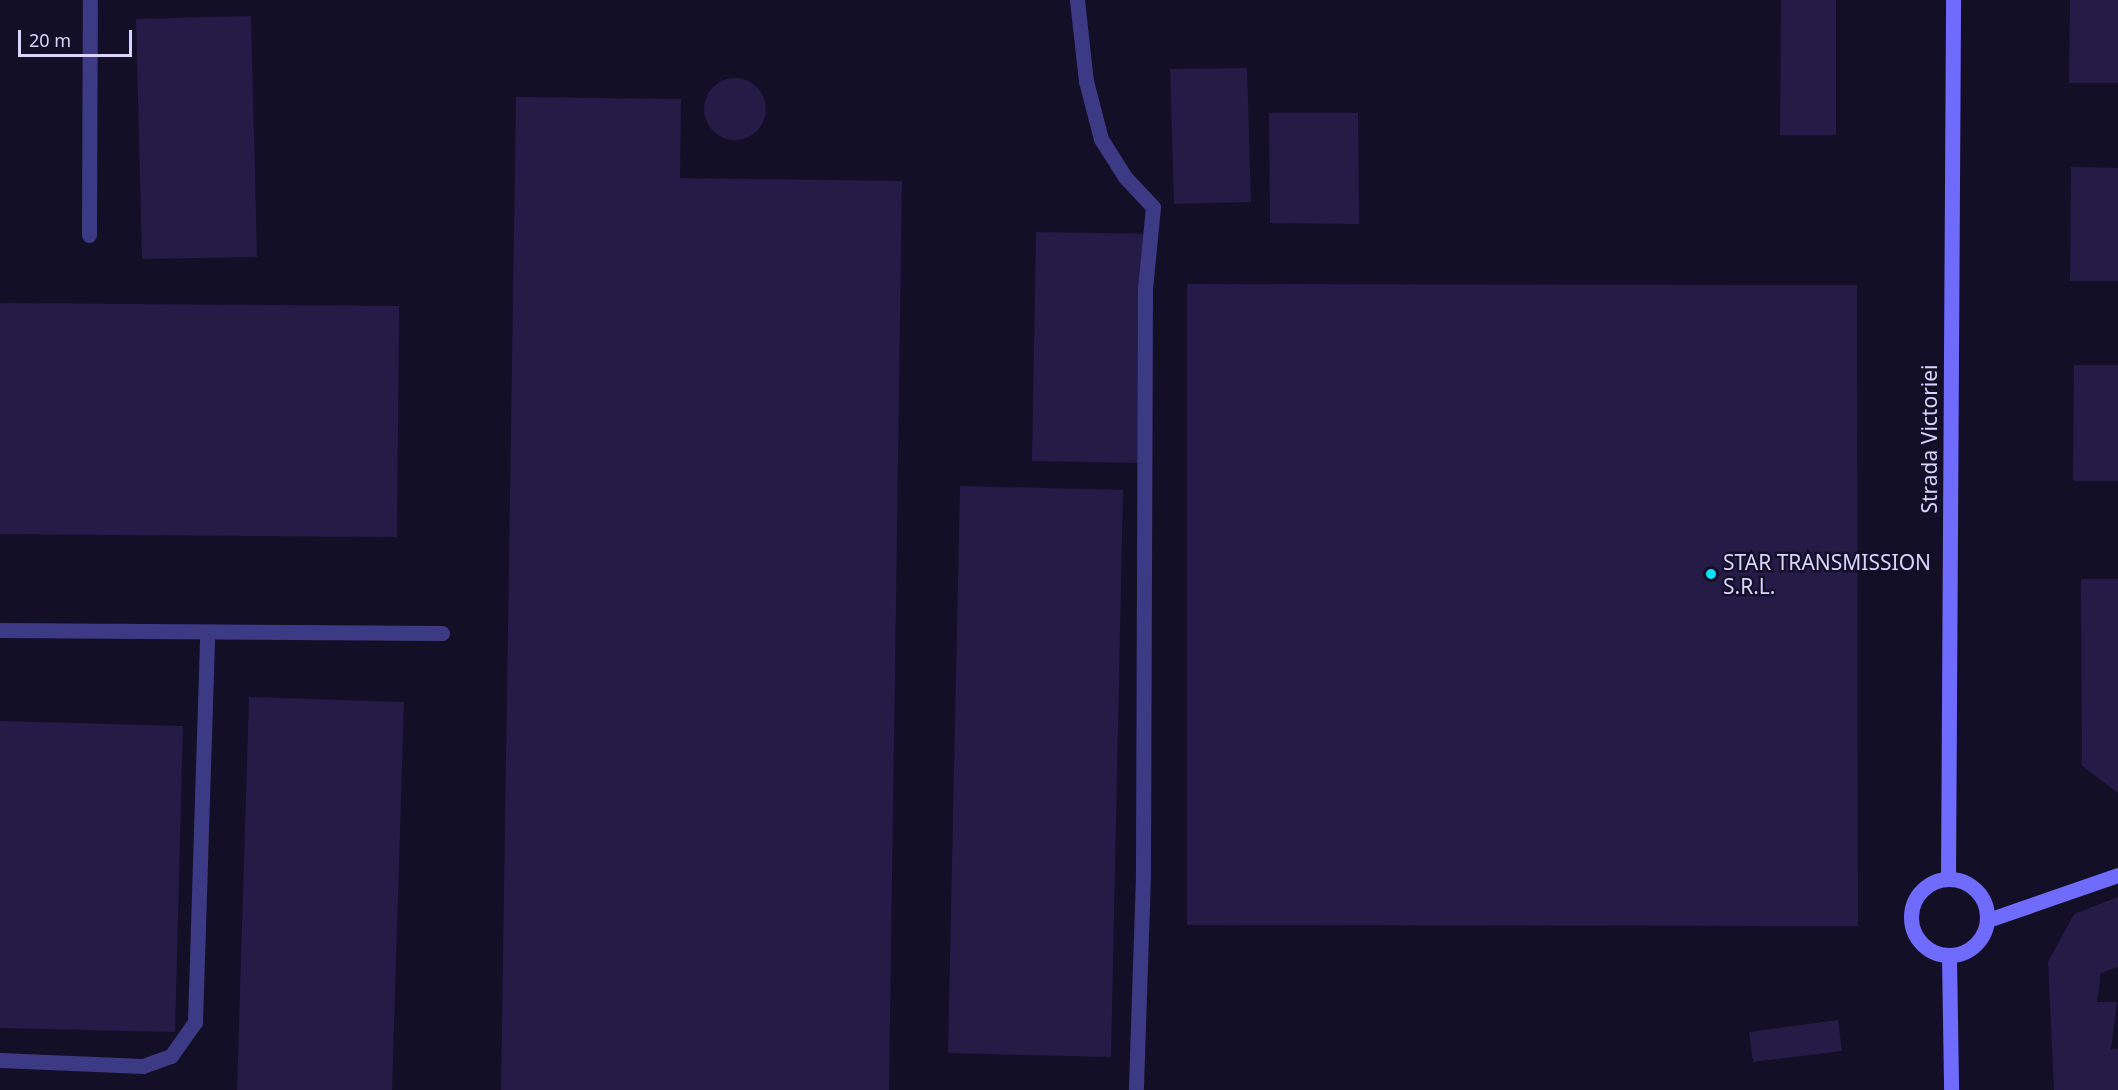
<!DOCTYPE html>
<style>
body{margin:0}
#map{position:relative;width:2118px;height:1090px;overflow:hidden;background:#130f26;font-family:"Noto Sans",sans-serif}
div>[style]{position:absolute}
.building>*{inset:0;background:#241b47}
.round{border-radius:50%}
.lane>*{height:15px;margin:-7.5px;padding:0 7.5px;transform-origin:7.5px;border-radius:7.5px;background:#3d3a85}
.secondary>*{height:15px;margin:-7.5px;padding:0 7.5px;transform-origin:7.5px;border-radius:7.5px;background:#6f6bff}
.secondary>.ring{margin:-7.5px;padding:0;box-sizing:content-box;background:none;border:15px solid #6f6bff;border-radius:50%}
.dots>*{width:16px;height:16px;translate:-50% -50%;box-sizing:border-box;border:3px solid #130f26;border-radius:50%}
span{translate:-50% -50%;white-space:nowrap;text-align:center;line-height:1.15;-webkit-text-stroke:4.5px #130f26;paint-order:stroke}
.street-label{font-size:21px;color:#d9d4ff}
.poi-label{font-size:21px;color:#d9d4ff}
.left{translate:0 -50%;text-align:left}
.scale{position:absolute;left:18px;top:30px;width:114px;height:27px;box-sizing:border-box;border:3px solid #d9d4ff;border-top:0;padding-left:8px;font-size:18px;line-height:21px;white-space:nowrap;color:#d9d4ff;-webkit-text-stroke:4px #130f26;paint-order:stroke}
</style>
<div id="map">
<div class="building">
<i style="clip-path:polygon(1781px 0,1836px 0,1836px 135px,1780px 135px)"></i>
<i style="clip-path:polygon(2070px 0,2118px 0,2118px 83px,2069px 83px)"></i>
<i style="clip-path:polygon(251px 16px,257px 257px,142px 259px,136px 19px)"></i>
<i style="clip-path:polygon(1247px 68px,1251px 202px,1174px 204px,1170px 69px)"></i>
<i class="round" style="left:704px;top:78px;width:62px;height:62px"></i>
<i style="clip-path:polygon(516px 97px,681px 99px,680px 178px,902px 181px,889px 1090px,501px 1090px)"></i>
<i style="clip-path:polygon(1269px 113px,1358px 113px,1359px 224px,1270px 223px)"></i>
<i style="clip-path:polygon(2071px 167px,2118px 168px,2118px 281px,2070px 281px)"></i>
<i style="clip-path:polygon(1036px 232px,1152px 234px,1148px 463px,1032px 461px)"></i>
<i style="clip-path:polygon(1187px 284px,1857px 285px,1858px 926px,1187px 925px)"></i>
<i style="clip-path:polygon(0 303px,399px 306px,397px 537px,0 534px)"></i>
<i style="clip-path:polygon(2074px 365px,2118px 365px,2118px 481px,2073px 481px)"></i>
<i style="clip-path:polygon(960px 486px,1123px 490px,1111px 1057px,948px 1053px)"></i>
<i style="clip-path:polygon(2081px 579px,2118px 579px,2118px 793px,2082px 766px)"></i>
<i style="clip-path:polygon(249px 697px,404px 702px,392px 1090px,237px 1090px)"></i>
<i style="clip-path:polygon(0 721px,183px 726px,175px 1032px,0 1028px)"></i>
<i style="clip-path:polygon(2118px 897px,2118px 967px,2101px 973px,2097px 1002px,2117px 1002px,2111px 1049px,2118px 1049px,2118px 1090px,2054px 1090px,2048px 962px,2074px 914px)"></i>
<i style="clip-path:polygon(1838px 1020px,1842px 1051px,1753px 1062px,1749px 1032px)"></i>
</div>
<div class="lane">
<i style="left:1077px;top:0;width:81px;rotate:83.7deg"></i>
<i style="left:1086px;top:81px;width:60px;rotate:75.5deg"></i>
<i style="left:1101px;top:139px;width:45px;rotate:57.7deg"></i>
<i style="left:1125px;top:177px;width:41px;rotate:47deg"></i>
<i style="left:1153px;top:207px;width:82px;rotate:95.6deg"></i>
<i style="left:1145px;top:289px;width:586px;rotate:90.2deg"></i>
<i style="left:1143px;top:875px;width:215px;rotate:91.9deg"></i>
<i style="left:89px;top:235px;width:235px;rotate:-89.8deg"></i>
<i style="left:0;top:630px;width:442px;rotate:0.4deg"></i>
<i style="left:0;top:1060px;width:143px;rotate:2.4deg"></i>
<i style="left:143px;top:1066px;width:30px;rotate:-20deg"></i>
<i style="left:171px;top:1056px;width:42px;rotate:-54.8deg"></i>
<i style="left:195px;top:1022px;width:390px;rotate:-88.2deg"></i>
</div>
<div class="secondary">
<i style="left:1948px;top:879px;width:879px;rotate:-89.67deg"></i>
<i class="ring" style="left:1911px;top:879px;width:61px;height:61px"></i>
<i style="left:1988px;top:920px;width:138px;rotate:-19.1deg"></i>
<i style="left:1949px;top:956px;width:134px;rotate:89.1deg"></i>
</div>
<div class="dots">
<i style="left:1711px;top:574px;background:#00e5ff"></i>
</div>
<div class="street-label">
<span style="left:1929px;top:439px;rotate:-90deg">Strada Victoriei</span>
</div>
<div class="poi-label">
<span class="left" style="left:1723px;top:574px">STAR TRANSMISSION<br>S.R.L.</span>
</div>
<div class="scale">20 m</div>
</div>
